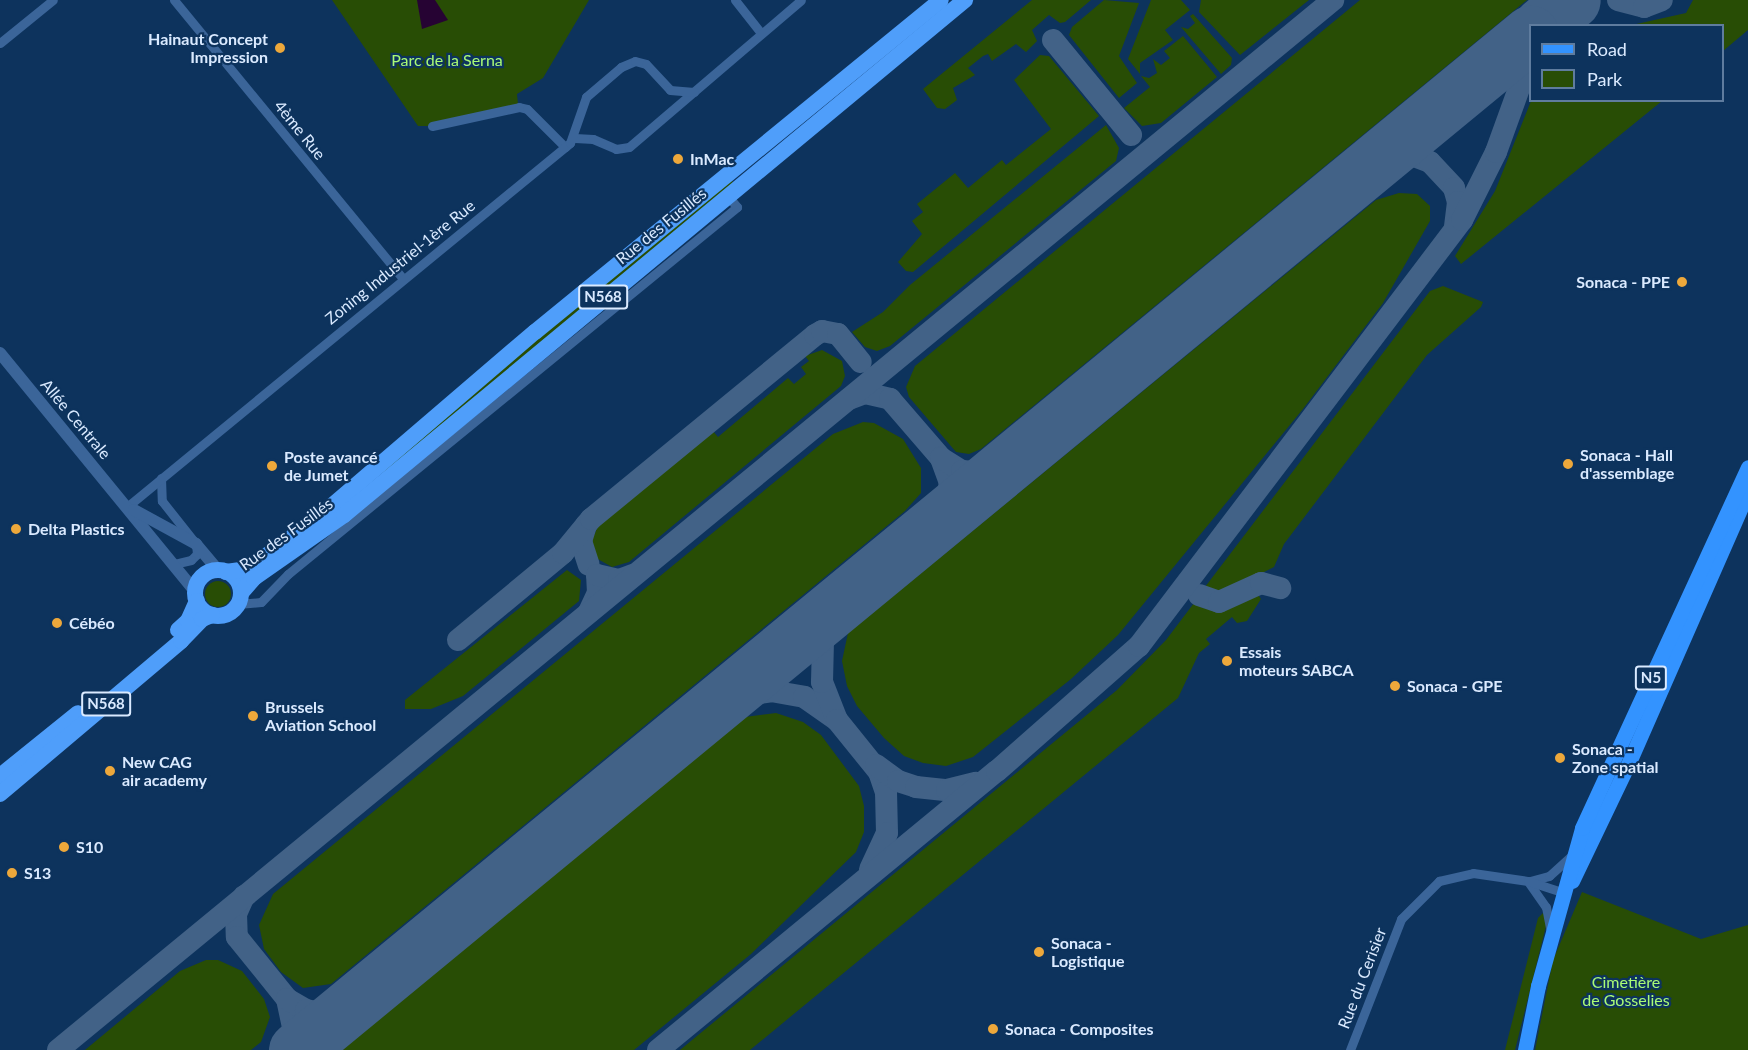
<!DOCTYPE html>
<meta charset="utf-8">
<style>
body{margin:0}
#map{position:relative;width:1748px;height:1050px;overflow:hidden;background:#0d335d;font-family:Lato,sans-serif}
div>[style]{position:absolute}
.green>*{inset:0;background:#284d05}
.round{border-radius:50%}
.water>*{inset:0;background:#260333}
.taxiway>*{height:22px;margin:-11px;padding:0 11px;transform-origin:11px;border-radius:11px;background:#426287}
.runway>*{height:57px;margin:-28.5px;padding:0 28.5px;transform-origin:28.5px;border-radius:28.5px;background:#426287}
.minor>*{height:9px;margin:-4.5px;padding:0 4.5px;transform-origin:4.5px;border-radius:4.5px;background:#3b6599}
.tertiary>*{height:12px;margin:-6px;padding:0 6px;transform-origin:6px;border-radius:6px;background:#3b6599}
.primary>*{height:15px;margin:-7.5px;padding:0 7.5px;transform-origin:7.5px;border-radius:7.5px;background:#3393ff}
.trunk>*{height:16px;margin:-8px;padding:0 8px;transform-origin:8px;border-radius:8px;background:#4f9efa}
.trunk>.ring{margin:-8px;padding:0;box-sizing:content-box;background:none;border:16px solid #4f9efa;border-radius:50%}
.dots>*{width:16px;height:16px;translate:-50% -50%;box-sizing:border-box;border:3px solid #0d335d;border-radius:50%}
span{translate:-50% -50%;white-space:nowrap;text-align:center;line-height:1.15;-webkit-text-stroke:4.5px #0d335d;paint-order:stroke}
.shield-label span{padding:2px 4px;background:#0d335d;border:2px solid;border-radius:4px;-webkit-text-stroke-width:0}
.shield-label{font-size:15px;color:#daeaff;font-weight:700}
.poi-label{font-size:16px;color:#daeaff;font-weight:700}
.right{translate:-100% -50%;text-align:right}
.left{translate:0 -50%;text-align:left}
.park-label{font-size:16px;color:#aafa75}
.street-label{font-size:16px;color:#daeaff}
.legend{position:absolute;left:1529px;top:24px;width:195px;height:78px;box-sizing:border-box;background:#0d335d;border:2px solid #5f7c9e;margin:0;padding:8px 10px;list-style:none;font-size:18px;color:#daeaff}
.legend li{display:flex;align-items:center;gap:12px;height:30px}
.legend b{width:30px;border:2px solid #5f7c9e}
</style>
<div id="map">
<div class="green">
<i style="clip-path:polygon(332px 0,589px 0,543px 78px,517px 94px,518px 104px,432px 126px,418px 126px)"></i>
<i style="clip-path:polygon(1032px 0,1091px 0,1065px 22px,1060px 23px,1049px 15px,1032px 30px,1037px 41px,1026px 52px,1016px 44px,992px 61px,988px 54px,983px 56px,968px 68px,975px 75px,953px 88px,957px 100px,945px 109px,937px 108px,923px 89px)"></i>
<i style="clip-path:polygon(1104px 0,1139px 3px,1119px 56px,1137px 83px,1119px 98px,1069px 35px,1072px 27px)"></i>
<i style="clip-path:polygon(1151px 0,1181px 0,1190px 10px,1165px 30px,1173px 40px,1140px 63px,1140px 74px,1128px 59px)"></i>
<i style="clip-path:polygon(1201px 0,1309px 0,1240px 55px,1199px 12px)"></i>
<i style="clip-path:polygon(1360px 0,1527px 0,981px 449px,969px 454px,956px 452px,909px 397px,906px 387px,915px 366px)"></i>
<i style="clip-path:polygon(1693px 0,1748px 0,1748px 30px,1723px 51px,1722px 26px,1632px 25px,1686px 13px)"></i>
<i style="clip-path:polygon(1193px 14px,1232px 58px,1231px 65px,1221px 74px,1181px 27px,1188px 29px,1195px 23px,1190px 16px)"></i>
<i style="clip-path:polygon(1183px 36px,1217px 77px,1161px 123px,1142px 126px,1124px 108px,1150px 87px,1141px 76px,1149px 78px,1157px 73px,1153px 59px,1161px 65px,1170px 58px,1164px 51px)"></i>
<i style="clip-path:polygon(1040px 55px,1049px 56px,1099px 116px,913px 272px,906px 271px,898px 262px,922px 234px,912px 221px,923px 212px,917px 204px,955px 173px,968px 188px,1002px 160px,1006px 165px,1051px 129px,1014px 80px)"></i>
<i style="clip-path:polygon(1531px 101px,1662px 101px,1461px 264px,1455px 256px,1495px 191px)"></i>
<i style="clip-path:polygon(1106px 125px,1119px 148px,1116px 161px,890px 346px,877px 351px,865px 347px,852px 332px,883px 312px,910px 285px)"></i>
<i style="clip-path:polygon(731px 180px,734px 183px,383px 473px,380px 469px)"></i>
<i style="clip-path:polygon(1399px 193px,1417px 194px,1430px 206px,1430px 221px,1383px 303px,1303px 409px,1118px 635px,1071px 679px,973px 757px,946px 766px,923px 763px,904px 756px,884px 738px,857px 706px,847px 686px,842px 661px,848px 633px,1376px 200px)"></i>
<i style="clip-path:polygon(1443px 286px,1483px 302px,1481px 307px,1427px 355px,1284px 544px,1274px 567px,1222px 593px,1209px 590px,1205px 587px,1430px 291px)"></i>
<i style="clip-path:polygon(822px 350px,842px 361px,845px 376px,841px 386px,629px 562px,612px 567px,596px 558px,592px 540px,598px 526px,713px 431px,718px 437px,788px 378px,794px 384px,806px 374px,801px 367px,809px 361px,805px 356px)"></i>
<i style="clip-path:polygon(863px 422px,874px 423px,903px 439px,921px 468px,921px 493px,905px 511px,331px 984px,303px 988px,281px 972px,264px 949px,259px 925px,273px 894px,833px 434px)"></i>
<i style="clip-path:polygon(567px 570px,581px 580px,579px 601px,463px 696px,431px 709px,405px 709px,405px 700px)"></i>
<i class="round" style="left:205px;top:581px;width:26px;height:26px"></i>
<i style="clip-path:polygon(1256px 592px,1261px 599px,1247px 621px,1237px 623px,1232px 617px,1206px 639px,1210px 644px,1199px 653px,1178px 698px,750px 1050px,680px 1050px,1117px 690px,1166px 640px,1194px 603px,1203px 608px,1223px 609px)"></i>
<i style="clip-path:polygon(776px 713px,803px 722px,821px 735px,859px 786px,864px 806px,864px 832px,856px 852px,751px 954px,634px 1050px,342px 1050px,745px 717px)"></i>
<i style="clip-path:polygon(1582px 892px,1701px 939px,1748px 925px,1748px 1050px,1535px 1050px,1553px 960px)"></i>
<i style="clip-path:polygon(1543px 913px,1548px 918px,1515px 1050px,1505px 1050px,1538px 918px)"></i>
<i style="clip-path:polygon(206px 960px,218px 960px,242px 971px,264px 999px,270px 1017px,261px 1042px,251px 1050px,85px 1050px,180px 971px)"></i>
</div>
<div class="water">
<i style="clip-path:polygon(417px 0,435px 0,448px 20px,422px 29px)"></i>
</div>
<div class="taxiway">
<i style="left:1618px;top:0;width:27px;rotate:15deg"></i>
<i style="left:1644px;top:7px;width:19px;rotate:-21deg"></i>
<i style="left:1545px;top:26px;width:39px;rotate:-42deg"></i>
<i style="left:1053px;top:40px;width:123px;rotate:50.6deg"></i>
<i style="left:1354px;top:179px;width:41px;rotate:-31deg"></i>
<i style="left:1389px;top:158px;width:25px;rotate:-5deg"></i>
<i style="left:1414px;top:156px;width:17px;rotate:21deg"></i>
<i style="left:1430px;top:162px;width:35px;rotate:47deg"></i>
<i style="left:1454px;top:188px;width:15px;rotate:74deg"></i>
<i style="left:1458px;top:202px;width:25px;rotate:97deg"></i>
<i style="left:849px;top:399px;width:17px;rotate:-21deg"></i>
<i style="left:865px;top:393px;width:26px;rotate:13deg"></i>
<i style="left:890px;top:399px;width:78px;rotate:49.2deg"></i>
<i style="left:586px;top:525px;width:17px;rotate:107deg"></i>
<i style="left:581px;top:541px;width:25px;rotate:72deg"></i>
<i style="left:927px;top:531px;width:39px;rotate:-59deg"></i>
<i style="left:947px;top:498px;width:15px;rotate:-79deg"></i>
<i style="left:950px;top:483px;width:27px;rotate:-110deg"></i>
<i style="left:941px;top:458px;width:25px;rotate:32deg"></i>
<i style="left:962px;top:471px;width:13px;rotate:4deg"></i>
<i style="left:975px;top:472px;width:38px;rotate:-15deg"></i>
<i style="left:1199px;top:595px;width:21px;rotate:19deg"></i>
<i style="left:1219px;top:602px;width:46px;rotate:-24.3deg"></i>
<i style="left:1261px;top:583px;width:20px;rotate:15deg"></i>
<i style="left:589px;top:612px;width:21px;rotate:-65deg"></i>
<i style="left:598px;top:593px;width:18px;rotate:-93deg"></i>
<i style="left:597px;top:575px;width:23px;rotate:13deg"></i>
<i style="left:619px;top:580px;width:15px;rotate:-20deg"></i>
<i style="left:458px;top:640px;width:136px;rotate:-39.6deg"></i>
<i style="left:563px;top:553px;width:44px;rotate:-50.5deg"></i>
<i style="left:591px;top:519px;width:290px;rotate:-39.4deg"></i>
<i style="left:815px;top:335px;width:8px;rotate:-30deg"></i>
<i style="left:822px;top:331px;width:16px;rotate:11deg"></i>
<i style="left:838px;top:334px;width:36px;rotate:51deg"></i>
<i style="left:704px;top:715px;width:36px;rotate:-30deg"></i>
<i style="left:735px;top:697px;width:36px;rotate:-9deg"></i>
<i style="left:771px;top:691px;width:34px;rotate:10deg"></i>
<i style="left:804px;top:697px;width:40px;rotate:34.9deg"></i>
<i style="left:837px;top:720px;width:41px;rotate:-111.5deg"></i>
<i style="left:822px;top:682px;width:40px;rotate:-88.6deg"></i>
<i style="left:823px;top:642px;width:32px;rotate:-66deg"></i>
<i style="left:836px;top:613px;width:32px;rotate:-49deg"></i>
<i style="left:837px;top:720px;width:67px;rotate:51.1deg"></i>
<i style="left:879px;top:772px;width:21px;rotate:71deg"></i>
<i style="left:886px;top:792px;width:41px;rotate:88.6deg"></i>
<i style="left:887px;top:833px;width:40px;rotate:115deg"></i>
<i style="left:876px;top:765px;width:27px;rotate:36deg"></i>
<i style="left:898px;top:781px;width:19px;rotate:18deg"></i>
<i style="left:916px;top:787px;width:31px;rotate:6deg"></i>
<i style="left:947px;top:790px;width:30px;rotate:-14deg"></i>
<i style="left:244px;top:896px;width:20px;rotate:114deg"></i>
<i style="left:236px;top:914px;width:23px;rotate:88deg"></i>
<i style="left:237px;top:937px;width:80px;rotate:51.1deg"></i>
<i style="left:58px;top:1050px;width:1652px;rotate:-39.47deg"></i>
<i style="left:288px;top:1050px;width:19px;rotate:-72deg"></i>
<i style="left:294px;top:1032px;width:34px;rotate:-102deg"></i>
<i style="left:287px;top:999px;width:22px;rotate:30deg"></i>
<i style="left:306px;top:1010px;width:16px;rotate:11deg"></i>
<i style="left:322px;top:1013px;width:36px;rotate:-18deg"></i>
<i style="left:658px;top:1050px;width:439px;rotate:-39.5deg"></i>
<i style="left:997px;top:771px;width:189px;rotate:-41.4deg"></i>
<i style="left:1139px;top:646px;width:535px;rotate:-52.83deg"></i>
<i style="left:1462px;top:220px;width:76px;rotate:-63.4deg"></i>
<i style="left:1496px;top:152px;width:100px;rotate:-70.1deg"></i>
</div>
<div class="runway">
<i style="left:1541px;top:26px;width:40px;rotate:-40deg"></i>
<i style="left:297px;top:1050px;width:1598px;rotate:-39.49deg"></i>
</div>
<div class="minor">
<i style="left:174px;top:0;width:361px;rotate:50.6deg"></i>
<i style="left:735px;top:0;width:42px;rotate:51.8deg"></i>
<i style="left:0;top:43px;width:68px;rotate:-39.1deg"></i>
<i style="left:432px;top:126px;width:89px;rotate:-12.3deg"></i>
<i style="left:519px;top:107px;width:8px;rotate:14deg"></i>
<i style="left:527px;top:109px;width:54px;rotate:45deg"></i>
<i style="left:575px;top:138px;width:18px;rotate:3deg"></i>
<i style="left:593px;top:139px;width:25px;rotate:23deg"></i>
<i style="left:616px;top:149px;width:13px;rotate:-9deg"></i>
<i style="left:629px;top:147px;width:226px;rotate:-40.5deg"></i>
<i style="left:161px;top:478px;width:23px;rotate:88deg"></i>
<i style="left:162px;top:501px;width:55px;rotate:51.7deg"></i>
<i style="left:196px;top:544px;width:10px;rotate:84deg"></i>
<i style="left:197px;top:554px;width:8px;rotate:135deg"></i>
<i style="left:191px;top:560px;width:18px;rotate:167deg"></i>
<i style="left:128px;top:506px;width:572px;rotate:-39.4deg"></i>
<i style="left:570px;top:143px;width:49px;rotate:-70.8deg"></i>
<i style="left:586px;top:97px;width:46px;rotate:-40.6deg"></i>
<i style="left:621px;top:67px;width:15px;rotate:-23deg"></i>
<i style="left:635px;top:61px;width:11px;rotate:15deg"></i>
<i style="left:646px;top:64px;width:35px;rotate:47deg"></i>
<i style="left:670px;top:90px;width:24px;rotate:5deg"></i>
<i style="left:238px;top:604px;width:23px;rotate:-5deg"></i>
<i style="left:261px;top:602px;width:39px;rotate:-46deg"></i>
<i style="left:288px;top:574px;width:580px;rotate:-39.26deg"></i>
<i style="left:737px;top:207px;width:16px;rotate:-130deg"></i>
<i style="left:1530px;top:881px;width:20px;rotate:-15deg"></i>
<i style="left:1549px;top:876px;width:30px;rotate:-42deg"></i>
<i style="left:1529px;top:883px;width:29px;rotate:55deg"></i>
<i style="left:1546px;top:907px;width:25px;rotate:79deg"></i>
<i style="left:1350px;top:1050px;width:141px;rotate:-68.7deg"></i>
<i style="left:1401px;top:919px;width:54px;rotate:-45deg"></i>
<i style="left:1439px;top:881px;width:35px;rotate:-13deg"></i>
<i style="left:1473px;top:873px;width:56px;rotate:8.3deg"></i>
<i style="left:1528px;top:881px;width:38px;rotate:18deg"></i>
</div>
<div class="tertiary">
<i style="left:0;top:353px;width:308px;rotate:50.7deg"></i>
<i style="left:134px;top:510px;width:71px;rotate:28.7deg"></i>
<i style="left:196px;top:544px;width:35px;rotate:50deg"></i>
</div>
<div class="primary">
<i style="left:1572px;top:881px;width:134px;rotate:-64.4deg"></i>
<i style="left:1630px;top:760px;width:292px;rotate:-66.3deg"></i>
<i style="left:1525px;top:1050px;width:65px;rotate:-78.5deg"></i>
<i style="left:1538px;top:986px;width:164px;rotate:-74.4deg"></i>
<i style="left:1582px;top:828px;width:397px;rotate:-65.3deg"></i>
</div>
<div class="trunk">
<i class="ring" style="left:195px;top:570px;width:30px;height:30px"></i>
<i style="left:226px;top:572px;width:22px;rotate:-8deg"></i>
<i style="left:248px;top:569px;width:80px;rotate:-35.9deg"></i>
<i style="left:313px;top:522px;width:292px;rotate:-40.6deg"></i>
<i style="left:535px;top:332px;width:524px;rotate:-39.27deg"></i>
<i style="left:241px;top:593px;width:20px;rotate:-49deg"></i>
<i style="left:254px;top:578px;width:110px;rotate:-35deg"></i>
<i style="left:344px;top:515px;width:807px;rotate:-39.67deg"></i>
<i style="left:178px;top:630px;width:13px;rotate:-42deg"></i>
<i style="left:188px;top:621px;width:22px;rotate:-66deg"></i>
<i style="left:0;top:776px;width:100px;rotate:-38.9deg"></i>
<i style="left:0;top:794px;width:237px;rotate:-40.2deg"></i>
<i style="left:181px;top:641px;width:30px;rotate:-46deg"></i>
<i style="left:202px;top:619px;width:11px;rotate:-22deg"></i>
</div>
<div class="dots">
<i style="left:280px;top:48px;background:#eda83b"></i>
<i style="left:678px;top:159px;background:#eda83b"></i>
<i style="left:1682px;top:282px;background:#eda83b"></i>
<i style="left:1568px;top:464px;background:#eda83b"></i>
<i style="left:272px;top:466px;background:#eda83b"></i>
<i style="left:16px;top:529px;background:#eda83b"></i>
<i style="left:57px;top:623px;background:#eda83b"></i>
<i style="left:1227px;top:661px;background:#eda83b"></i>
<i style="left:1395px;top:686px;background:#eda83b"></i>
<i style="left:253px;top:716px;background:#eda83b"></i>
<i style="left:1560px;top:758px;background:#eda83b"></i>
<i style="left:110px;top:771px;background:#eda83b"></i>
<i style="left:64px;top:847px;background:#eda83b"></i>
<i style="left:12px;top:873px;background:#eda83b"></i>
<i style="left:1039px;top:952px;background:#eda83b"></i>
<i style="left:993px;top:1029px;background:#eda83b"></i>
</div>
<div class="shield-label">
<span style="left:603px;top:297px">N568</span>
<span style="left:1651px;top:678px">N5</span>
<span style="left:106px;top:704px">N568</span>
</div>
<div class="poi-label">
<span class="right" style="left:268px;top:48px">Hainaut Concept<br>Impression</span>
<span class="left" style="left:690px;top:159px">InMac</span>
<span class="right" style="left:1670px;top:282px">Sonaca - PPE</span>
<span class="left" style="left:1580px;top:464px">Sonaca - Hall<br>d'assemblage</span>
<span class="left" style="left:284px;top:466px">Poste avancé<br>de Jumet</span>
<span class="left" style="left:28px;top:529px">Delta Plastics</span>
<span class="left" style="left:69px;top:623px">Cébéo</span>
<span class="left" style="left:1239px;top:661px">Essais<br>moteurs SABCA</span>
<span class="left" style="left:1407px;top:686px">Sonaca - GPE</span>
<span class="left" style="left:265px;top:716px">Brussels<br>Aviation School</span>
<span class="left" style="left:1572px;top:758px">Sonaca -<br>Zone spatial</span>
<span class="left" style="left:122px;top:771px">New CAG<br>air academy</span>
<span class="left" style="left:76px;top:847px">S10</span>
<span class="left" style="left:24px;top:873px">S13</span>
<span class="left" style="left:1051px;top:952px">Sonaca -<br>Logistique</span>
<span class="left" style="left:1005px;top:1029px">Sonaca - Composites</span>
</div>
<div class="park-label">
<span style="left:447px;top:60px">Parc de la Serna</span>
<span style="left:1626px;top:991px">Cimetière<br>de Gosselies</span>
</div>
<div class="street-label">
<span style="left:300px;top:130px;rotate:51deg">4ème Rue</span>
<span style="left:661px;top:226px;rotate:-39deg">Rue des Fusillés</span>
<span style="left:400px;top:262px;rotate:-39deg">Zoning Industriel-1ère Rue</span>
<span style="left:76px;top:419px;rotate:50deg">Allée Centrale</span>
<span style="left:286px;top:534px;rotate:-36deg">Rue des Fusillés</span>
<span style="left:1362px;top:978px;rotate:-69deg">Rue du Cerisier</span>
</div>
<ul class="legend">
<li><b style="height:8px;background:#3393ff"></b>Road</li>
<li><b style="height:16px;background:#284d05"></b>Park</li>
</ul>
</div>
